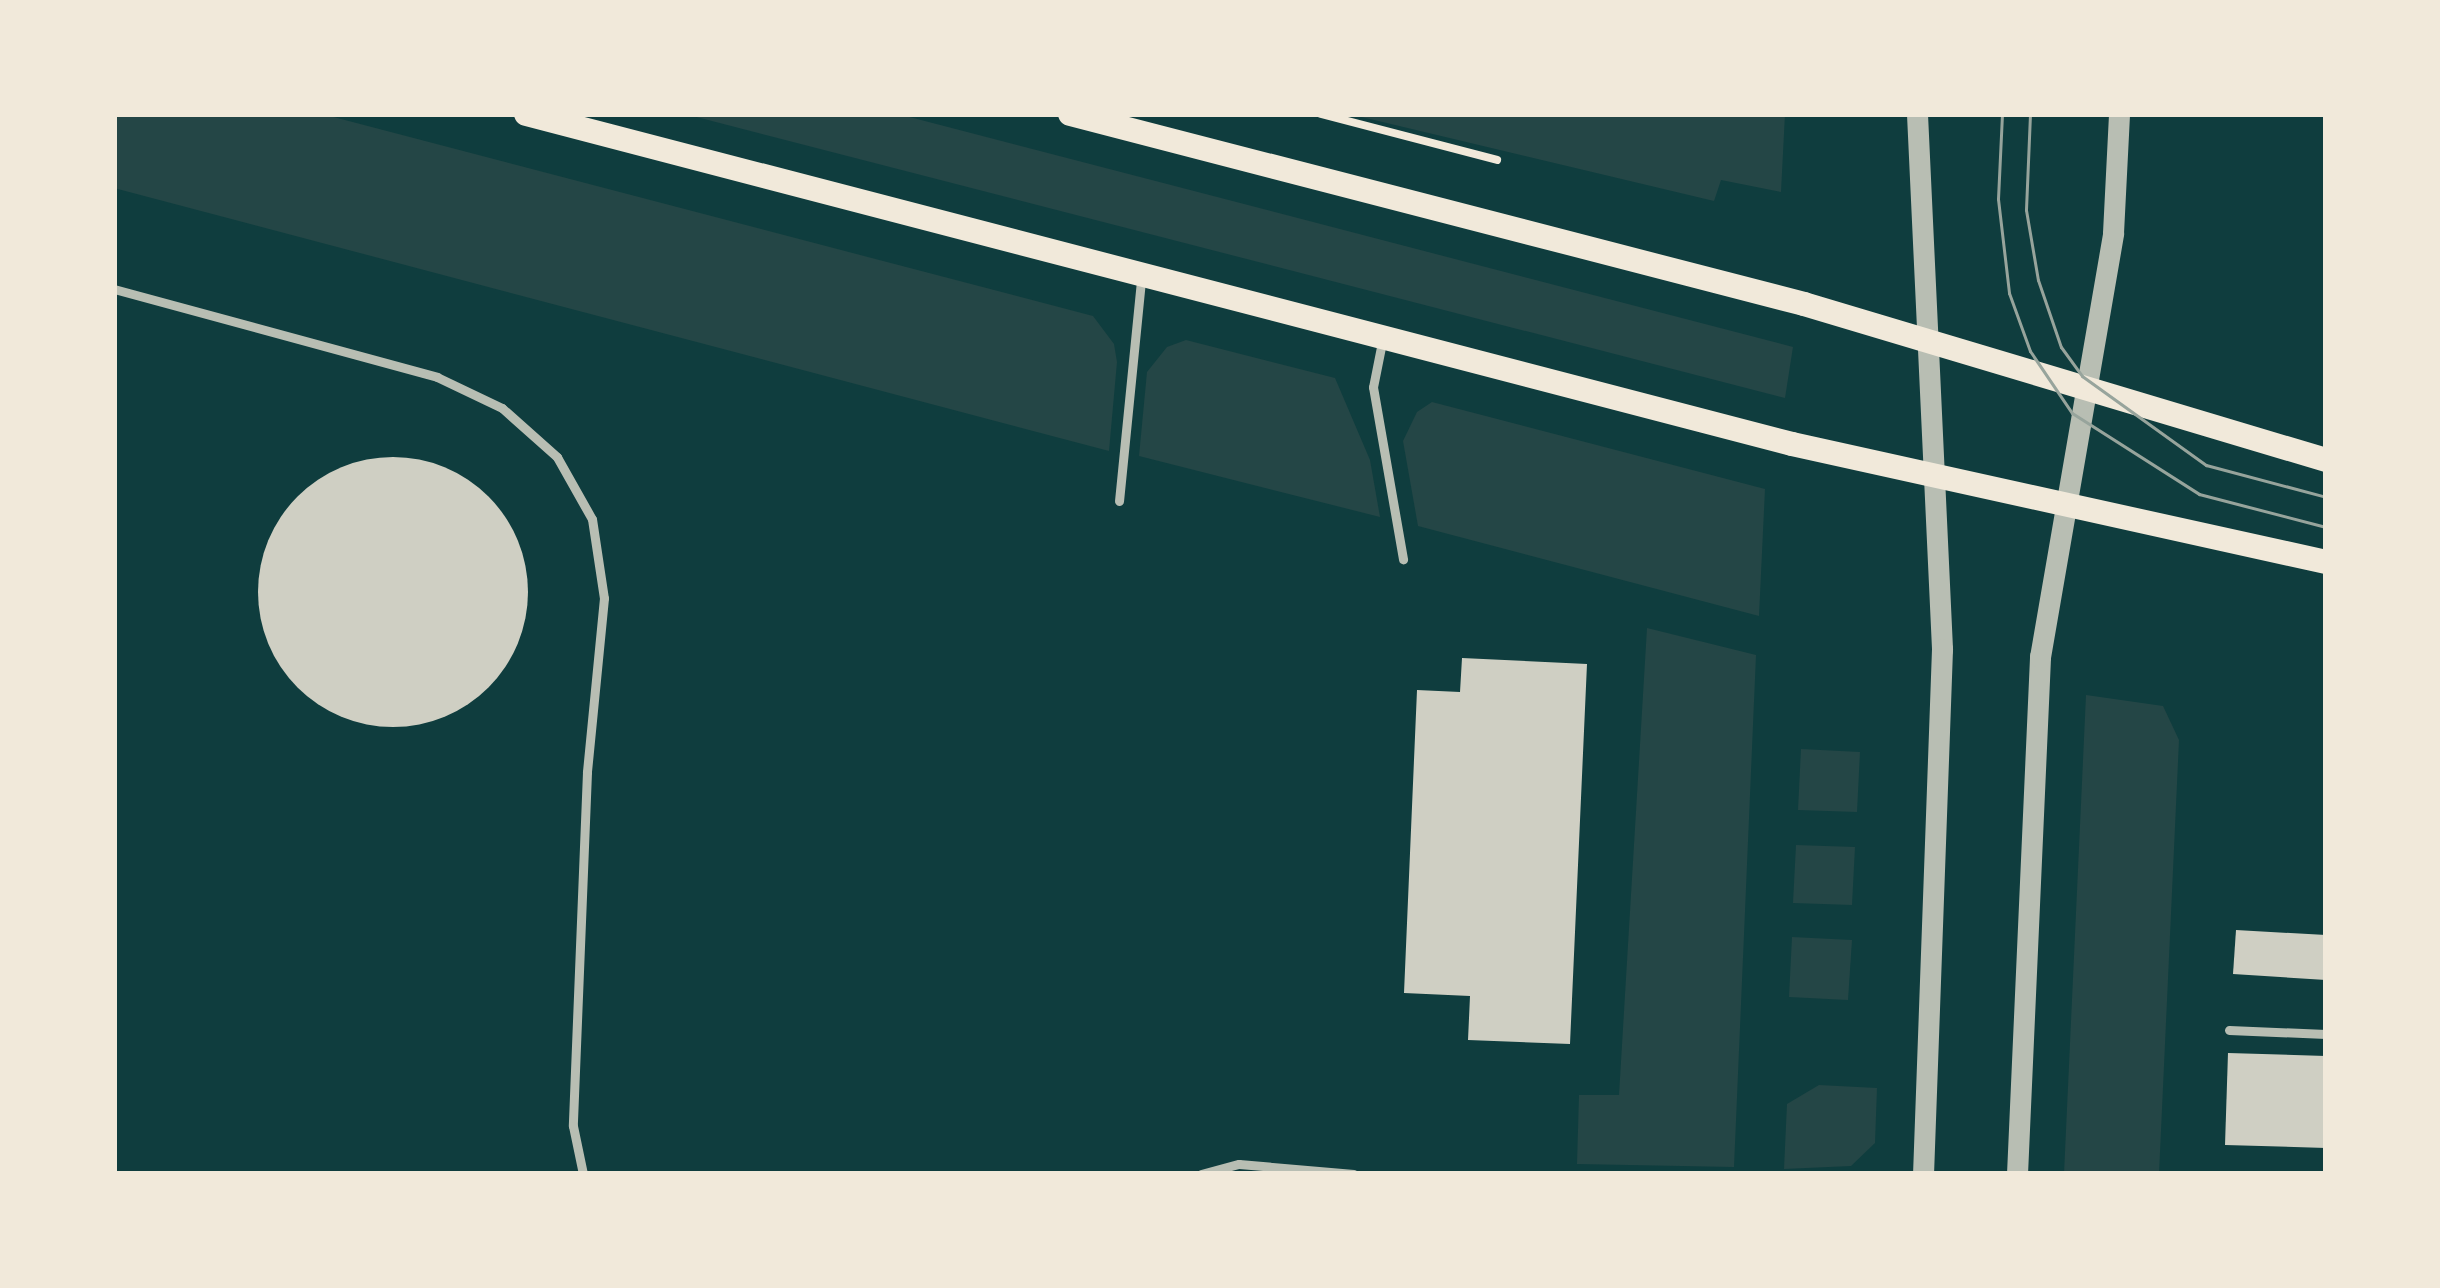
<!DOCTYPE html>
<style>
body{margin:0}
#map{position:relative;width:2440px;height:1288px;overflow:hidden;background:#0f3d3e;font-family:"PT Sans",sans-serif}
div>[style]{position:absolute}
.green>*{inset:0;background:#244646}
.building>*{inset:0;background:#cfcfc3}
.round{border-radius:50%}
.path>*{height:8px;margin:-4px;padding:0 4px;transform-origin:4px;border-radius:4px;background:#f1e9da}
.service>*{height:9px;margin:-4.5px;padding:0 4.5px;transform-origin:4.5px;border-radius:4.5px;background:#b8beb3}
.tertiary>*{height:21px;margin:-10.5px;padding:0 10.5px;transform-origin:10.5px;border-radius:10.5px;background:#b8beb3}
.secondary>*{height:24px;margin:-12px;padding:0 12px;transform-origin:12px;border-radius:12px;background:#f1e9da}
.tram>*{height:3px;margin:-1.5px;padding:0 1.5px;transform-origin:1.5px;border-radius:1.5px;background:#97a49c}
span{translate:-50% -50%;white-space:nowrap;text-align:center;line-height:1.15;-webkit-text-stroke:9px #f1e9da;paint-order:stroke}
.frame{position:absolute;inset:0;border:117px solid #f1e9da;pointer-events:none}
</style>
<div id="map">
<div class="green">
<i style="clip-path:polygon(114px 114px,322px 114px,1093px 316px,1114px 344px,1117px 362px,1109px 451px,114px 188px)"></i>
<i style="clip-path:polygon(685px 114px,898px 114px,1793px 347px,1785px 398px)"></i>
<i style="clip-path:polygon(1349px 114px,1785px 114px,1781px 192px,1721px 180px,1714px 201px)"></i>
<i style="clip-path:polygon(1186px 340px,1335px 378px,1370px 460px,1380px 517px,1139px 456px,1147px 372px,1167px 347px)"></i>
<i style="clip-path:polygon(1432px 402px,1765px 489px,1759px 616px,1418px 526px,1403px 441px,1417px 412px)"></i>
<i style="clip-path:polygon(1647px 628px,1756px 655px,1734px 1167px,1577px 1164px,1579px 1095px,1619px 1095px)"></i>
<i style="clip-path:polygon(2086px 695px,2163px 706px,2179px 740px,2159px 1174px,2064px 1174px)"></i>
<i style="clip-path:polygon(1801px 749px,1860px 752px,1857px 812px,1798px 810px)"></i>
<i style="clip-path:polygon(1796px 845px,1855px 847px,1852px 905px,1793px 903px)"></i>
<i style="clip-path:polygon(1792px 937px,1852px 940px,1848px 1000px,1789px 997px)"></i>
<i style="clip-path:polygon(1819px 1085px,1877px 1088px,1875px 1143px,1851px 1166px,1784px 1169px,1787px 1104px)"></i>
</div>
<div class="building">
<i class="round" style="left:258px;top:457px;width:270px;height:270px"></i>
<i style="clip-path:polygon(1462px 658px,1587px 664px,1570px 1044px,1468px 1040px,1470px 996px,1404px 993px,1417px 690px,1460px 692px)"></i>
<i style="clip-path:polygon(2236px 930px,2326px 935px,2326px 980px,2233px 974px)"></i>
<i style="clip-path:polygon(2228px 1053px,2326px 1056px,2326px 1148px,2225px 1145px)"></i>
</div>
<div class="path">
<i style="left:1321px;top:114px;width:182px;rotate:14.6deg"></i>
</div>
<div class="service">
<i style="left:114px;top:289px;width:335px;rotate:15.2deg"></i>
<i style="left:437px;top:377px;width:72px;rotate:25.5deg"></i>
<i style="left:502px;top:408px;width:74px;rotate:41.7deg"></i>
<i style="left:557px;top:457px;width:71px;rotate:60.6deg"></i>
<i style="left:592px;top:519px;width:80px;rotate:81.4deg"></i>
<i style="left:604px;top:598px;width:175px;rotate:95.6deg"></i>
<i style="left:587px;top:772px;width:354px;rotate:92.3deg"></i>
<i style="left:573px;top:1126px;width:49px;rotate:78.2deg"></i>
<i style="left:1382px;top:342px;width:46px;rotate:101.3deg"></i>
<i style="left:1373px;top:387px;width:175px;rotate:80.1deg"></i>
<i style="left:1119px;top:501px;width:222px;rotate:-84.3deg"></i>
<i style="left:2229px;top:1030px;width:97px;rotate:2.4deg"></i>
<i style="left:1201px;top:1174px;width:39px;rotate:-15deg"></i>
<i style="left:1239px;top:1164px;width:115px;rotate:5deg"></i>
</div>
<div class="tertiary">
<i style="left:1917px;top:114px;width:536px;rotate:87.32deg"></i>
<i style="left:1942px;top:649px;width:525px;rotate:92.07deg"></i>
<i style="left:2017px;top:1174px;width:518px;rotate:-87.45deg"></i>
<i style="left:2040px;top:657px;width:430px;rotate:-80.2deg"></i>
<i style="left:2113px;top:233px;width:119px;rotate:-87.1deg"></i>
</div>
<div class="secondary">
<i style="left:526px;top:114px;width:1308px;rotate:14.61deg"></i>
<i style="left:1792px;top:444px;width:547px;rotate:12.46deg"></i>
<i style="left:1070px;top:114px;width:758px;rotate:14.51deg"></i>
<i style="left:1804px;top:304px;width:545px;rotate:16.64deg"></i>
</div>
<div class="tram">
<i style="left:2002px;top:114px;width:85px;rotate:92.7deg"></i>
<i style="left:1998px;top:199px;width:95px;rotate:83.3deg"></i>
<i style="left:2009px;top:293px;width:62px;rotate:70.1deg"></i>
<i style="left:2030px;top:351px;width:75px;rotate:55.9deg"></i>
<i style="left:2072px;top:413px;width:151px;rotate:32.5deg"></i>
<i style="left:2199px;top:494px;width:131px;rotate:14.6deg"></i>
<i style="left:2030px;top:114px;width:96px;rotate:92.4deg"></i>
<i style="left:2026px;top:210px;width:71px;rotate:80.3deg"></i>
<i style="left:2038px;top:280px;width:71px;rotate:71.1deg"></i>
<i style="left:2061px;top:347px;width:36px;rotate:54deg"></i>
<i style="left:2082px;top:376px;width:153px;rotate:35.7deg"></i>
<i style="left:2206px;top:465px;width:124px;rotate:14.9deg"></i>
</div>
<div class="frame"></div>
</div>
